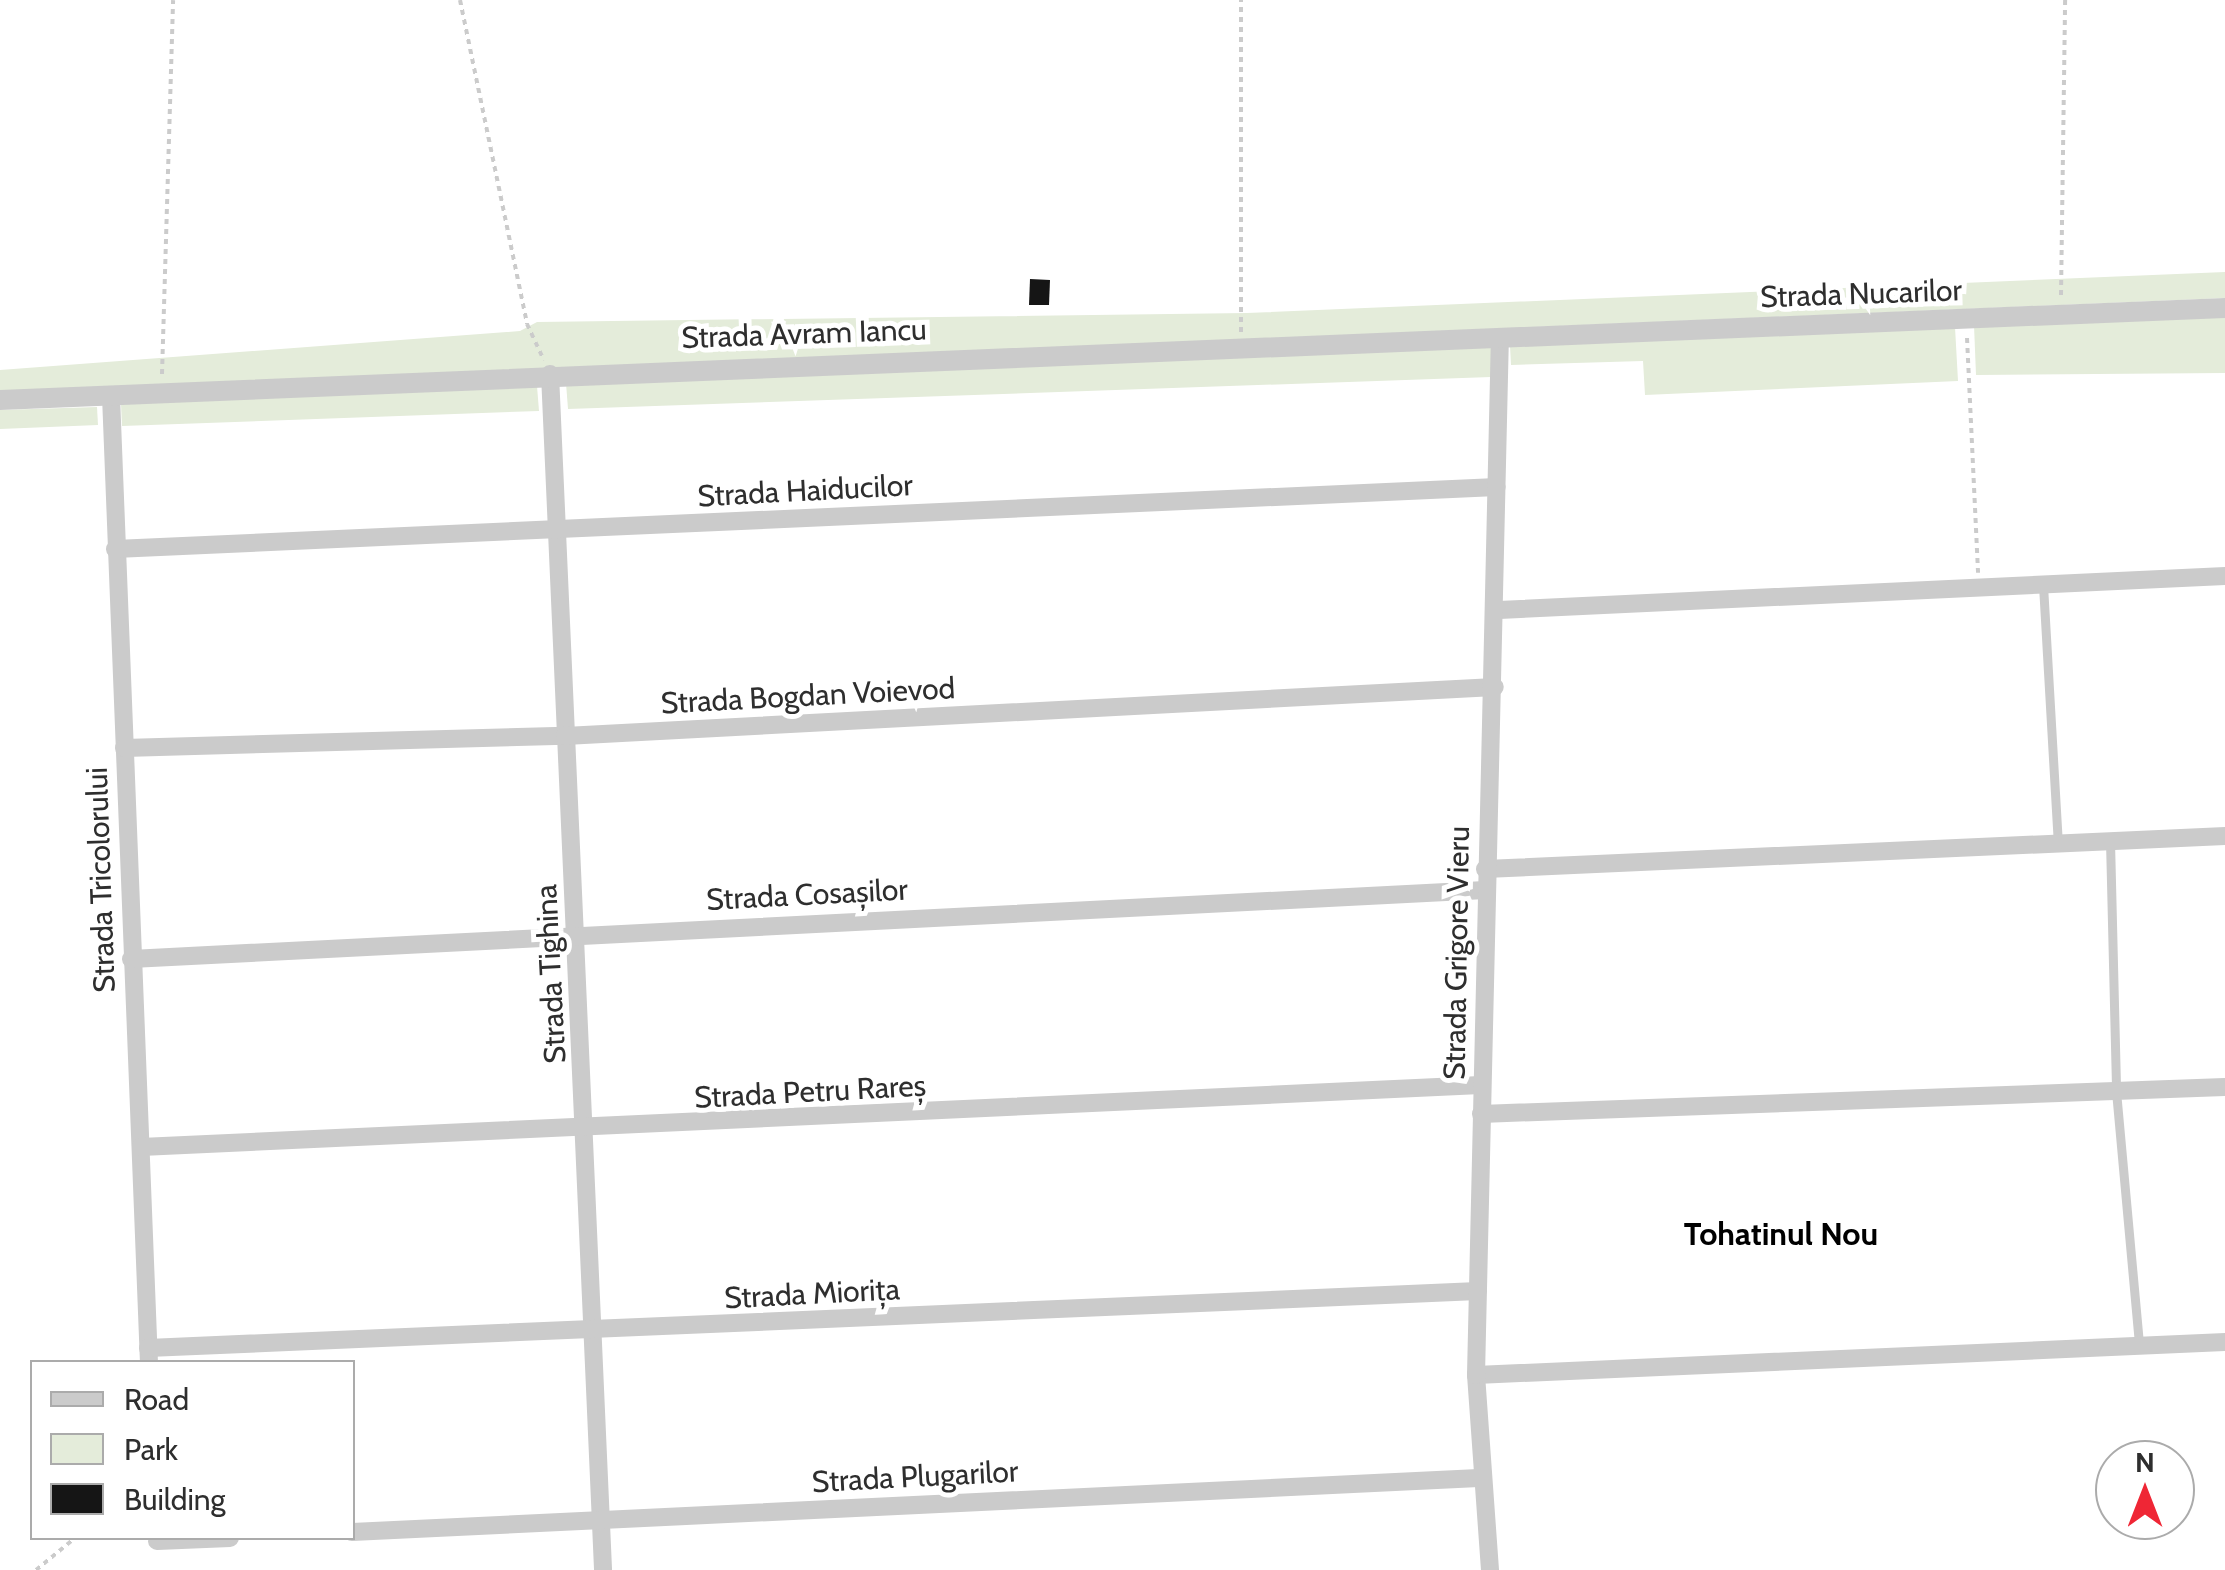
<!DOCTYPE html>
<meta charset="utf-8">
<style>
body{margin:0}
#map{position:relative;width:2225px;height:1570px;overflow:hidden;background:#fff;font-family:Cabin,sans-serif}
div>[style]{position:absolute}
.green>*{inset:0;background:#e4ecda}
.building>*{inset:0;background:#151515}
.path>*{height:4px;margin-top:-2px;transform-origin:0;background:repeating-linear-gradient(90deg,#cbcbcb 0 5px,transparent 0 10px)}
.service>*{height:9px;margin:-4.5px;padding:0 4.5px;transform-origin:4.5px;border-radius:4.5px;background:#cbcbcb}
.minor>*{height:18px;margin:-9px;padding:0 9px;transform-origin:9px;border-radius:9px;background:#cbcbcb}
.tertiary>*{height:20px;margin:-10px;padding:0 10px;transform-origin:10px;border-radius:10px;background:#cbcbcb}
span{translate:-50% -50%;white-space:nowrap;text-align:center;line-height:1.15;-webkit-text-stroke:10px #fff;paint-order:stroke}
.street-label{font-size:30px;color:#2e2e2e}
.neighbourhood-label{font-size:32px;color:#000;font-weight:700}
.legend{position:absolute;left:30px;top:1360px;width:325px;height:180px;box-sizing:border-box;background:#fff;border:2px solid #ababab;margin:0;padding:12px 18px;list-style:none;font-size:30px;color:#2e2e2e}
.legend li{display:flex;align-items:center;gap:20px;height:50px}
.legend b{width:50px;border:2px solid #ababab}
.north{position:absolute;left:2095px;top:1440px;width:100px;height:100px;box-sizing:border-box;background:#fff;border:2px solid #ababab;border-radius:50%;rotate:0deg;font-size:28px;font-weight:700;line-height:40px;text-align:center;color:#2e2e2e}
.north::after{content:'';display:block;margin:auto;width:35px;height:45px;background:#ef2635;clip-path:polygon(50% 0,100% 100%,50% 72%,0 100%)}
</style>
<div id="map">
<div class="green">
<i style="clip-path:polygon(2225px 272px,2225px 298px,0 392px,0 370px,520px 331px,537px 322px,1247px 313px)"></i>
<i style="clip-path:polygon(2225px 315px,2225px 373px,1976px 375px,1974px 325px)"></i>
<i style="clip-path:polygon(1955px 327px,1958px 381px,1645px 395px,1643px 361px,1511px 365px,1510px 346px)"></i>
<i style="clip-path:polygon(1492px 347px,1491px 377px,568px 409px,566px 383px)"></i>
<i style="clip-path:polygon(537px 386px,539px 411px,122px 426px,121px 404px)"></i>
<i style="clip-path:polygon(97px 407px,98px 425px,0 429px,0 410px)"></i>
</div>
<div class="building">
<i style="clip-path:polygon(1030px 279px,1050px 280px,1049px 305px,1029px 305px)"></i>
</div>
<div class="path">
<i style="left:460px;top:0;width:331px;rotate:78.3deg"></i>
<i style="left:527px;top:324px;width:40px;rotate:65deg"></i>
<i style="left:2061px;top:295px;width:295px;rotate:-89.2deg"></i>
<i style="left:1241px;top:332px;width:332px;rotate:-90deg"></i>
<i style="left:1967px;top:338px;width:235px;rotate:87.3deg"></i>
<i style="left:162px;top:374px;width:374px;rotate:-88.3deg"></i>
<i style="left:36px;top:1570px;width:50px;rotate:-39.4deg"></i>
</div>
<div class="service">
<i style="left:2043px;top:585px;width:258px;rotate:86.7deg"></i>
<i style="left:2110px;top:841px;width:250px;rotate:88.6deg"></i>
<i style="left:2116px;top:1091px;width:256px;rotate:84.8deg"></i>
</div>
<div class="minor">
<i style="left:550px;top:374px;width:1197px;rotate:87.46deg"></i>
<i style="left:111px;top:396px;width:967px;rotate:87.75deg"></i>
<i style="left:115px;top:549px;width:1383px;rotate:-2.57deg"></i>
<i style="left:1499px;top:610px;width:727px;rotate:-2.68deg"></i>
<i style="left:124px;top:748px;width:441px;rotate:-1.6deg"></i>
<i style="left:565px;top:736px;width:931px;rotate:-3.02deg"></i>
<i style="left:1485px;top:869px;width:741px;rotate:-2.55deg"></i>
<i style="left:131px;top:959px;width:1356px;rotate:-2.92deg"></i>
<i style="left:1481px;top:1114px;width:744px;rotate:-2.08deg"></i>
<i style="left:141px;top:1147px;width:1341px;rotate:-2.65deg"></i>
<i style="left:148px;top:1348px;width:1331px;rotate:-2.45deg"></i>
<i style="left:1476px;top:1375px;width:750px;rotate:-2.52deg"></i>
<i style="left:352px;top:1532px;width:1128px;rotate:-2.74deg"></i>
<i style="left:157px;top:1541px;width:73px;rotate:-2.4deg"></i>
<i style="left:1490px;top:1570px;width:196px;rotate:-94.1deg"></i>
<i style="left:1476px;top:1375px;width:1038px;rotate:-88.68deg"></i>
</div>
<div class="tertiary">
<i style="left:0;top:400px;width:2227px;rotate:-2.37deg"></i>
</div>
<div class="street-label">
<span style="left:1861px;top:294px;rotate:-2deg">Strada Nucarilor</span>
<span style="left:804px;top:334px;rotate:-2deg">Strada Avram Iancu</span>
<span style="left:805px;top:491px;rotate:-3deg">Strada Haiducilor</span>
<span style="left:808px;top:696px;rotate:-3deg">Strada Bogdan Voievod</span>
<span style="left:101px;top:880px;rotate:-92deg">Strada Tricolorului</span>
<span style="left:807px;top:895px;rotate:-3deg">Strada Cosașilor</span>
<span style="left:1457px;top:953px;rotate:-89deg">Strada Grigore Vieru</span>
<span style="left:551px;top:974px;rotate:-93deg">Strada Tighina</span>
<span style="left:810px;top:1092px;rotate:-3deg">Strada Petru Rareș</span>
<span style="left:812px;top:1294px;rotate:-3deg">Strada Miorița</span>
<span style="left:915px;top:1477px;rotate:-3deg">Strada Plugarilor</span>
</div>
<div class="neighbourhood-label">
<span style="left:1781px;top:1234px">Tohatinul Nou</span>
</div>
<ul class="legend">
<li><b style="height:12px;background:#cbcbcb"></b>Road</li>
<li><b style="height:28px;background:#e4ecda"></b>Park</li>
<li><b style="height:28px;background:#151515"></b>Building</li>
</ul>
<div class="north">N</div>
</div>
